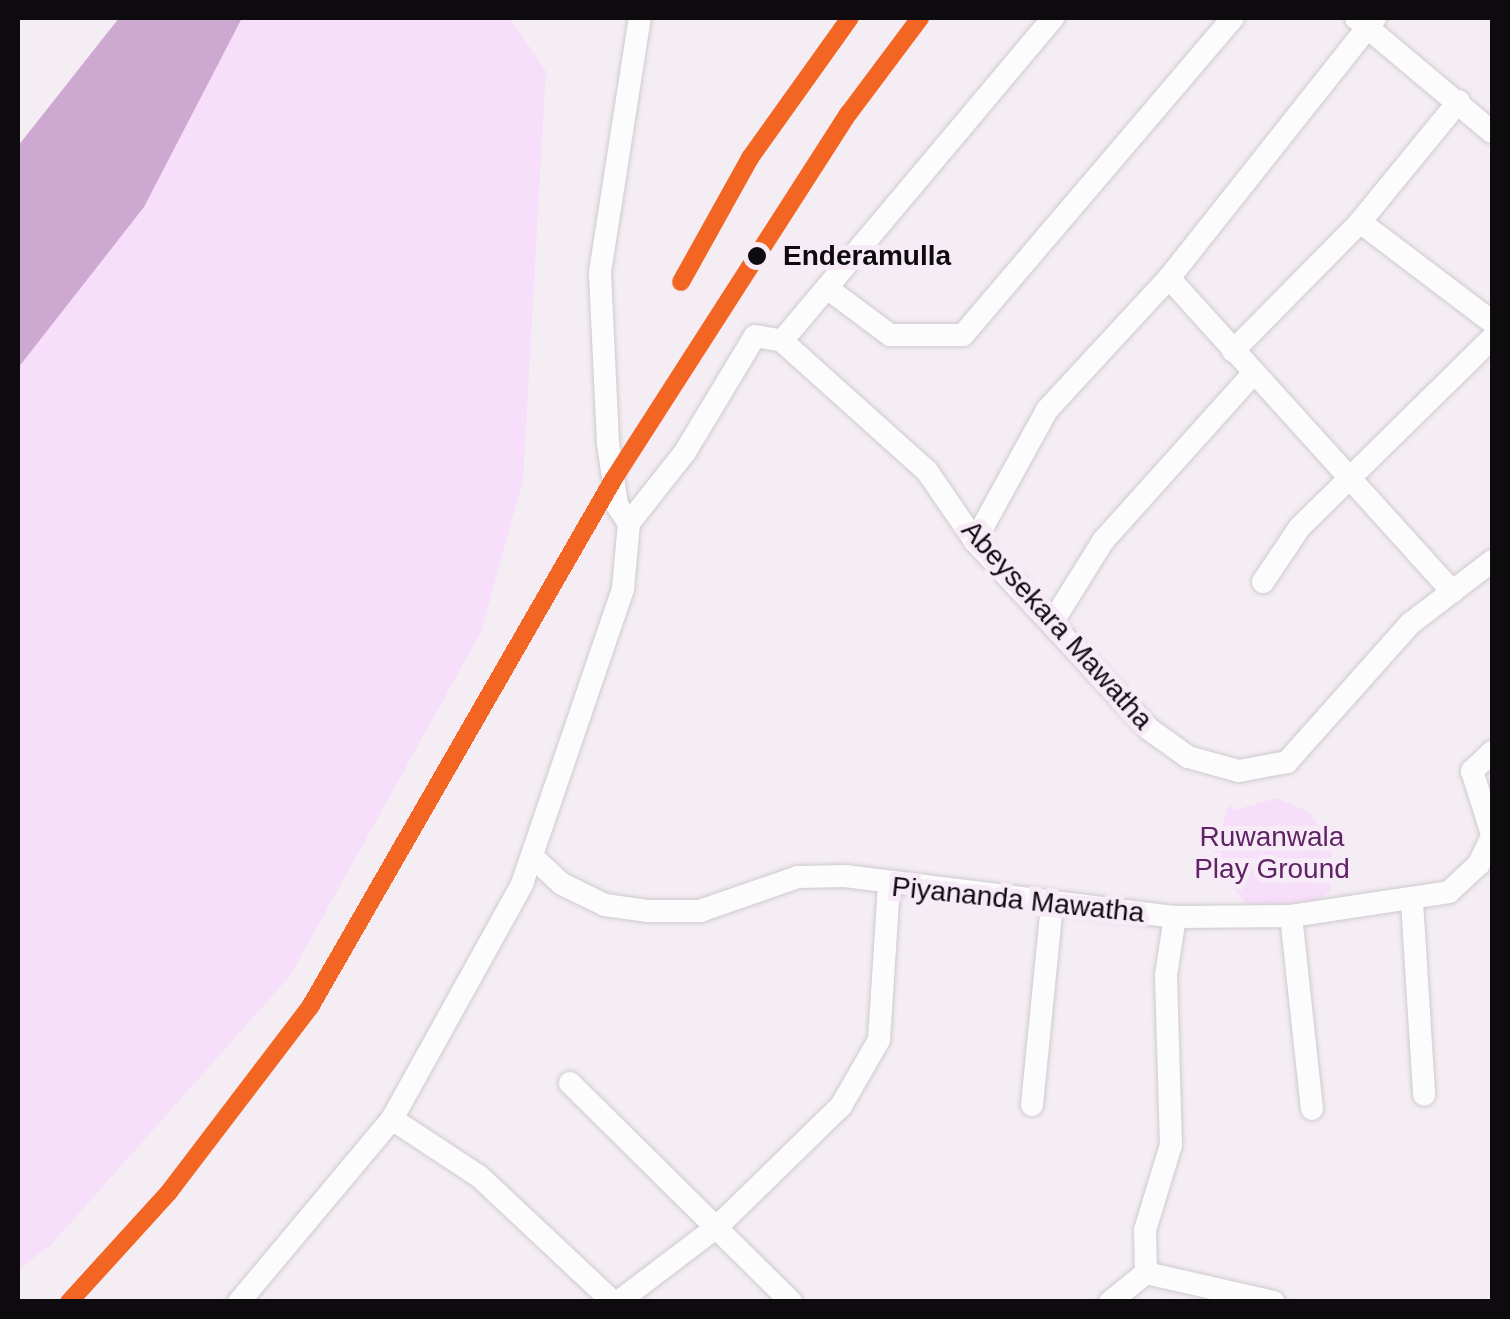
<!DOCTYPE html>
<style>
body{margin:0}
#map{position:relative;width:1510px;height:1319px;overflow:hidden;background:#f4eef4;font-family:Helvetica,sans-serif}
div>[style]{position:absolute}
.green>*{inset:0;background:#f7defa}
.water>*{inset:0;background:#cda8d0}
.roads{filter:drop-shadow(0 0 2px #cfcacf) drop-shadow(0 0 2px #cfcacf)}
.minor>*{height:22px;margin:-11px;padding:0 11px;transform-origin:11px;border-radius:11px;background:#fdfcfd}
.rail-1>*{height:18px;margin:-9px;padding:0 9px;transform-origin:9px;border-radius:9px;background:#f26522}
.dots>*{width:28px;height:28px;translate:-50% -50%;box-sizing:border-box;border:5px solid #f6ebf7;border-radius:50%}
span{translate:-50% -50%;white-space:nowrap;text-align:center;line-height:1.15;-webkit-text-stroke:10px #f6ebf7;paint-order:stroke}
.stop-label{font-size:28px;color:#0e0b0f;font-weight:700}
.left{translate:0 -50%;text-align:left}
.street-label{font-size:28px;color:#0e0b0f}
.park-label{font-size:28px;color:#602366}
.frame{position:absolute;inset:0;border:20px solid #0e0b0f;pointer-events:none}
</style>
<div id="map">
<div class="green">
<i style="clip-path:polygon(242px 18px,510px 18px,546px 71px,523px 480px,481px 632px,290px 976px,50px 1246px,18px 1269px,18px 368px,144px 207px)"></i>
<i style="clip-path:polygon(1277px 798px,1307px 811px,1332px 841px,1331px 891px,1299px 910px,1246px 904px,1211px 860px,1229px 804px,1234px 810px)"></i>
</div>
<div class="water">
<i style="clip-path:polygon(119px 18px,242px 18px,144px 207px,18px 368px,18px 146px)"></i>
</div>
<div class="roads">
<div class="minor">
<i style="left:1356px;top:18px;width:177px;rotate:40deg"></i>
<i style="left:1360px;top:222px;width:156px;rotate:-50.7deg"></i>
<i style="left:1169px;top:278px;width:423px;rotate:47.9deg"></i>
<i style="left:827px;top:288px;width:79px;rotate:36.7deg"></i>
<i style="left:890px;top:335px;width:73px"></i>
<i style="left:963px;top:335px;width:416px;rotate:-49.6deg"></i>
<i style="left:782px;top:341px;width:195px;rotate:41.9deg"></i>
<i style="left:927px;top:471px;width:85px;rotate:55.6deg"></i>
<i style="left:975px;top:541px;width:256px;rotate:47.2deg"></i>
<i style="left:1149px;top:729px;width:48px;rotate:35.7deg"></i>
<i style="left:1188px;top:757px;width:53px;rotate:15.4deg"></i>
<i style="left:1239px;top:771px;width:49px;rotate:-10.6deg"></i>
<i style="left:1287px;top:762px;width:186px;rotate:-48.3deg"></i>
<i style="left:1411px;top:623px;width:102px;rotate:-37.4deg"></i>
<i style="left:1233px;top:351px;width:181px;rotate:-45.4deg"></i>
<i style="left:1360px;top:222px;width:166px;rotate:37.1deg"></i>
<i style="left:629px;top:523px;width:90px;rotate:-51.7deg"></i>
<i style="left:685px;top:452px;width:135px;rotate:-58.9deg"></i>
<i style="left:755px;top:336px;width:27px;rotate:10deg"></i>
<i style="left:782px;top:341px;width:422px;rotate:-50deg"></i>
<i style="left:975px;top:541px;width:149px;rotate:-61.2deg"></i>
<i style="left:1047px;top:410px;width:180px;rotate:-47.3deg"></i>
<i style="left:1169px;top:278px;width:332px;rotate:-51.6deg"></i>
<i style="left:1263px;top:582px;width:66px;rotate:-56.1deg"></i>
<i style="left:1300px;top:527px;width:269px;rotate:-44.5deg"></i>
<i style="left:1052px;top:623px;width:97px;rotate:-58.1deg"></i>
<i style="left:1103px;top:541px;width:226px;rotate:-48.1deg"></i>
<i style="left:1492px;top:752px;width:28px;rotate:136deg"></i>
<i style="left:1472px;top:771px;width:66px;rotate:72.4deg"></i>
<i style="left:535px;top:859px;width:37px;rotate:43deg"></i>
<i style="left:562px;top:884px;width:48px;rotate:26deg"></i>
<i style="left:605px;top:905px;width:42px;rotate:8.1deg"></i>
<i style="left:647px;top:911px;width:53px"></i>
<i style="left:700px;top:911px;width:104px;rotate:-19.1deg"></i>
<i style="left:798px;top:877px;width:47px;rotate:-1.2deg"></i>
<i style="left:845px;top:876px;width:333px;rotate:7.1deg"></i>
<i style="left:1175px;top:917px;width:116px;rotate:-0.5deg"></i>
<i style="left:1291px;top:916px;width:160px;rotate:-8.6deg"></i>
<i style="left:1449px;top:892px;width:41px;rotate:-43deg"></i>
<i style="left:1479px;top:864px;width:31px;rotate:-65deg"></i>
<i style="left:1412px;top:902px;width:193px;rotate:86.4deg"></i>
<i style="left:1291px;top:916px;width:194px;rotate:83.8deg"></i>
<i style="left:570px;top:1083px;width:311px;rotate:44.7deg"></i>
<i style="left:1032px;top:1105px;width:203px;rotate:-84.3deg"></i>
<i style="left:392px;top:1119px;width:105px;rotate:33.4deg"></i>
<i style="left:480px;top:1177px;width:183px;rotate:43.2deg"></i>
<i style="left:1146px;top:1273px;width:43px;rotate:-91.3deg"></i>
<i style="left:1145px;top:1230px;width:89px;rotate:-73deg"></i>
<i style="left:1171px;top:1145px;width:170px;rotate:-91.7deg"></i>
<i style="left:1166px;top:975px;width:59px;rotate:-81.2deg"></i>
<i style="left:239px;top:1302px;width:239px;rotate:-50.1deg"></i>
<i style="left:392px;top:1119px;width:269px;rotate:-61deg"></i>
<i style="left:522px;top:884px;width:312px;rotate:-71.1deg"></i>
<i style="left:623px;top:589px;width:66px;rotate:-84.8deg"></i>
<i style="left:629px;top:523px;width:22px;rotate:-124deg"></i>
<i style="left:617px;top:505px;width:63px;rotate:-98.3deg"></i>
<i style="left:608px;top:443px;width:171px;rotate:-92.7deg"></i>
<i style="left:600px;top:272px;width:257px;rotate:-81.1deg"></i>
<i style="left:618px;top:1302px;width:126px;rotate:-37.2deg"></i>
<i style="left:718px;top:1226px;width:172px;rotate:-44.3deg"></i>
<i style="left:841px;top:1106px;width:76px;rotate:-60.1deg"></i>
<i style="left:879px;top:1040px;width:153px;rotate:-86.3deg"></i>
<i style="left:1110px;top:1302px;width:46px;rotate:-38.9deg"></i>
<i style="left:1146px;top:1273px;width:131px;rotate:12.8deg"></i>
</div>
</div>
<div class="rail-1">
<i style="left:681px;top:282px;width:142px;rotate:-60.9deg"></i>
<i style="left:750px;top:158px;width:172px;rotate:-54.5deg"></i>
<i style="left:69px;top:1302px;width:149px;rotate:-47.7deg"></i>
<i style="left:169px;top:1192px;width:233px;rotate:-52.7deg"></i>
<i style="left:310px;top:1007px;width:608px;rotate:-60.1deg"></i>
<i style="left:613px;top:480px;width:436px;rotate:-57.3deg"></i>
<i style="left:849px;top:113px;width:119px;rotate:-53.2deg"></i>
</div>
<div class="dots">
<i style="left:757px;top:256px;background:#0e0b0f"></i>
</div>
<div class="stop-label">
<span class="left" style="left:783px;top:256px">Enderamulla</span>
</div>
<div class="street-label">
<span style="left:1057px;top:625px;rotate:48deg">Abeysekara Mawatha</span>
<span style="left:1018px;top:900px;rotate:6deg">Piyananda Mawatha</span>
</div>
<div class="park-label">
<span style="left:1272px;top:853px">Ruwanwala<br>Play Ground</span>
</div>
<div class="frame"></div>
</div>
